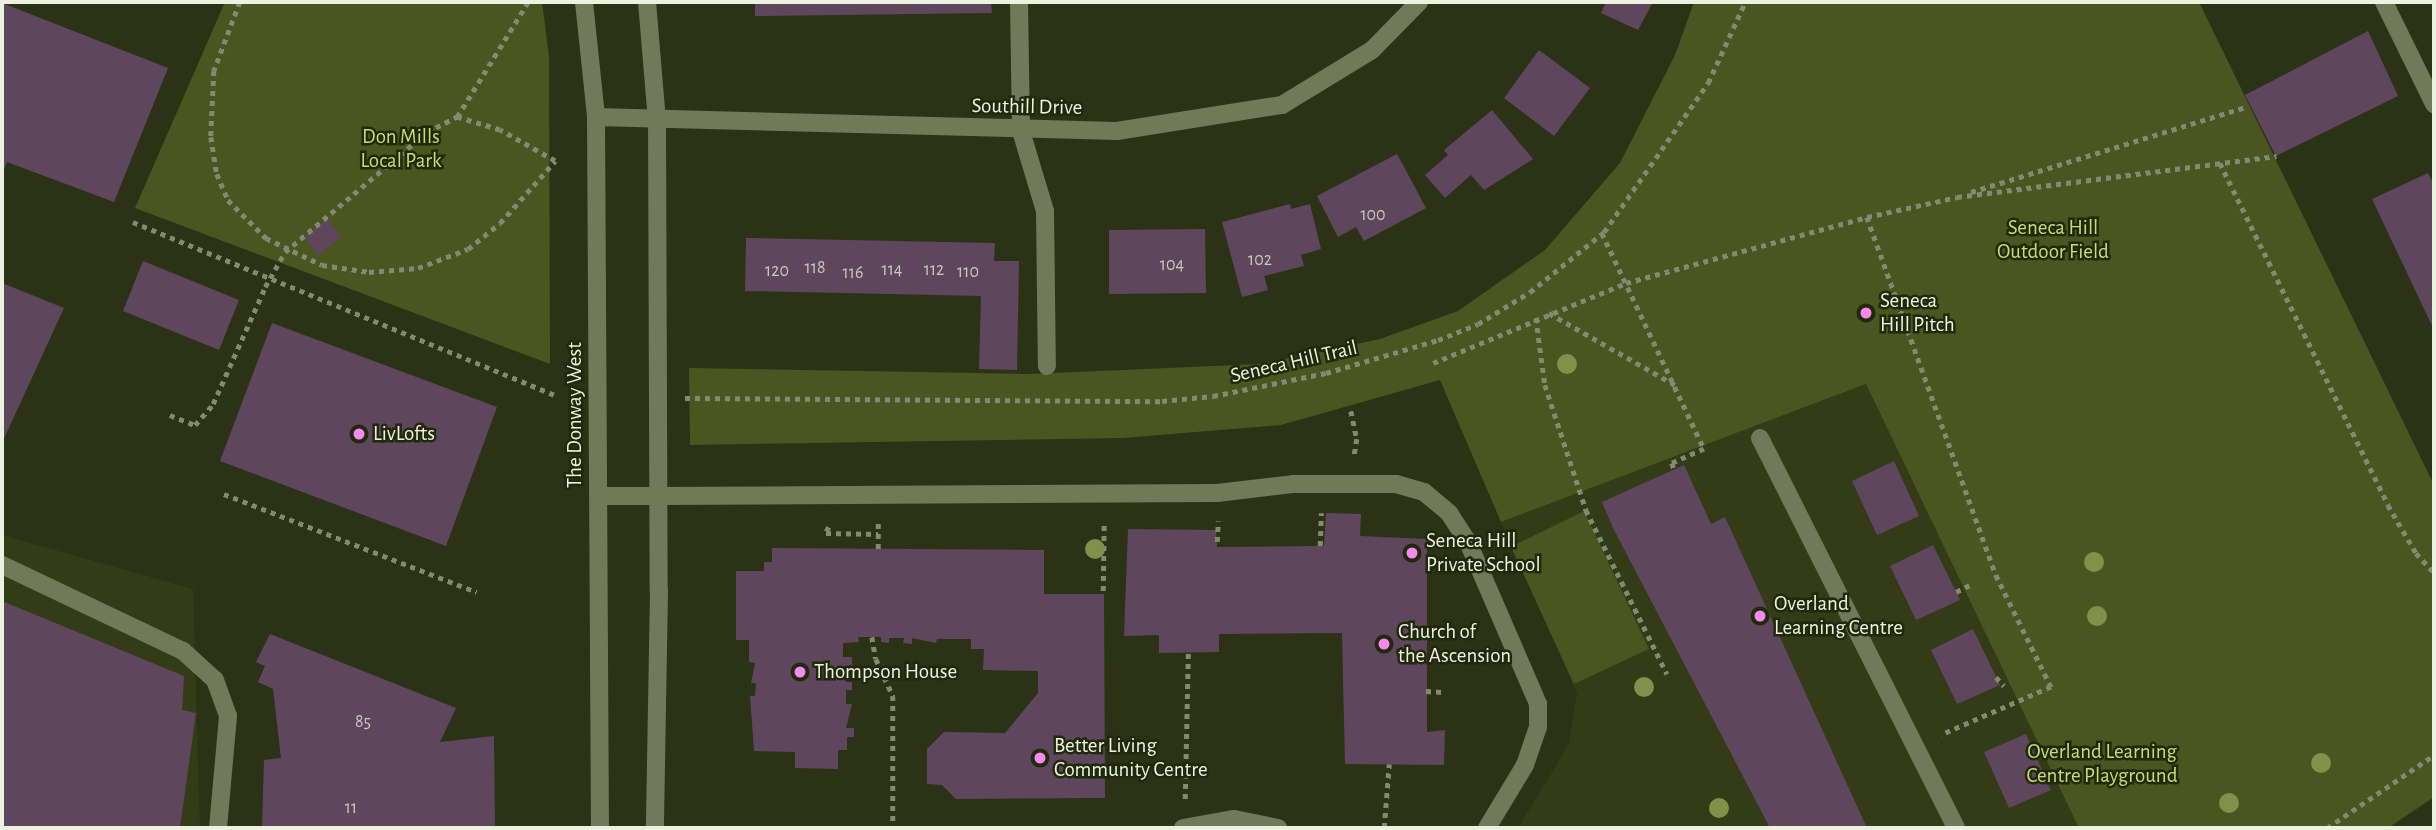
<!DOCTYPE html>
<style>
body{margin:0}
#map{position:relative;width:2436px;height:830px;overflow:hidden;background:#2c3216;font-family:"Alegreya Sans",sans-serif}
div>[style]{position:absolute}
.built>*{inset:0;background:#333b17}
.green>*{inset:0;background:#4a5520}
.building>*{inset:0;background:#5e475d}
.path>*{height:4.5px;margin-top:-2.25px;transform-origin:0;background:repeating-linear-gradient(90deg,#848972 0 5px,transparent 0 10px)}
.service>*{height:18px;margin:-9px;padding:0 9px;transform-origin:9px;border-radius:9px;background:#71795a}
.minor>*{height:18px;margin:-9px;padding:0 9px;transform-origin:9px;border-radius:9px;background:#71795a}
.tertiary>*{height:18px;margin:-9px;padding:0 9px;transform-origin:9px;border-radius:9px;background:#71795a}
.trees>*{width:20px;height:20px;margin:-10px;border-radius:50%;background:#819149}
.dots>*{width:19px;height:19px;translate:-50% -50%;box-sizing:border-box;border:4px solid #22280b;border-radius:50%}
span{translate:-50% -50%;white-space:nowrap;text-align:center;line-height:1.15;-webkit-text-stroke:5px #22280b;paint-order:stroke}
.number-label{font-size:18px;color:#c9c7bf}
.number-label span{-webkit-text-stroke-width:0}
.street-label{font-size:21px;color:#edf2e0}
.park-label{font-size:21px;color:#c7de72}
.poi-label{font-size:21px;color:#edf2e0}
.left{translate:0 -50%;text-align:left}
.frame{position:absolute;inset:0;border:4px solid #edf2e0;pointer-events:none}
</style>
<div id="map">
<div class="built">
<i style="clip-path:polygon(1866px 384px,2080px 828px,1518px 828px,1568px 746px,1577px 694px,1501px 522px)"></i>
<i style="clip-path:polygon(2px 535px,193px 589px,200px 828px,2px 828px)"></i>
</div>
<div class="green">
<i style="clip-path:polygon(225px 2px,542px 2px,549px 57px,550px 364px,135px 208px)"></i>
<i style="clip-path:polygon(1694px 2px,2199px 2px,2434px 485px,2434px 797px,2388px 828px,2079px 828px,1866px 384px,1501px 522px,1440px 380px,1281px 425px,1123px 438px,690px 445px,689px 368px,1030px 374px,1260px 364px,1380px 339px,1458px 311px,1545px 250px,1620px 163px,1675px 55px)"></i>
<i style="clip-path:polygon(1584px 511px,1649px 649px,1574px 684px,1511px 547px)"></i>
</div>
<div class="building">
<i style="clip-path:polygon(755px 2px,991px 2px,992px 13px,755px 16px)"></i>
<i style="clip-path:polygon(1606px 2px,1653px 2px,1638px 30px,1601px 13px)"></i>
<i style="clip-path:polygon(2px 3px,168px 68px,114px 202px,7px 162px,2px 175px)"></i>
<i style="clip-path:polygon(2368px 31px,2398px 96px,2276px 156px,2245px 95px)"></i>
<i style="clip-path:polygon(1539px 50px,1590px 88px,1554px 136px,1504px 98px)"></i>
<i style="clip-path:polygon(1492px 110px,1533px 159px,1484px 190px,1471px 175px,1445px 198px,1425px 175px,1448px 155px,1444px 150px)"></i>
<i style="clip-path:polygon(1397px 154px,1426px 208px,1364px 241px,1356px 227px,1338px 237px,1317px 196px)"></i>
<i style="clip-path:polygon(2428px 173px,2434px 185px,2434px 330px,2372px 199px)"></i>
<i style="clip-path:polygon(1290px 204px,1291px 209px,1310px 204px,1321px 249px,1301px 255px,1304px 266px,1264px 276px,1268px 290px,1242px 297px,1222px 222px)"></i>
<i style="clip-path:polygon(328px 219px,341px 238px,317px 255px,305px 236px)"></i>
<i style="clip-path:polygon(1205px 229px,1206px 293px,1109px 294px,1109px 230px)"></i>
<i style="clip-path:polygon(746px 238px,995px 243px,994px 261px,1019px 261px,1017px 370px,979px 369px,981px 296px,745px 291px)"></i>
<i style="clip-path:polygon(143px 261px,239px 300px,219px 350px,123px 311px)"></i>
<i style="clip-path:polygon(2px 283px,64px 308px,2px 443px)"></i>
<i style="clip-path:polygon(272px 323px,497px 407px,446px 546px,220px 461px)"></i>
<i style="clip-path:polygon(1894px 461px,1919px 516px,1877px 535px,1852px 481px)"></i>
<i style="clip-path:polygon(1684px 465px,1711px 524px,1725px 517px,1867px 828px,1770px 828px,1613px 528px,1602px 502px)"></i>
<i style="clip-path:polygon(1326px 513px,1361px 514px,1360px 536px,1427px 539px,1427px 732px,1445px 730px,1444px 765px,1345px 764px,1342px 633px,1219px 634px,1219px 652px,1159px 653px,1159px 635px,1124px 636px,1128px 529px,1216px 530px,1217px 547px,1324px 546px)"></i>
<i style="clip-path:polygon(1933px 545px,1960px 600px,1916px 620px,1890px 566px)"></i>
<i style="clip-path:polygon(772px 548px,1044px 550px,1044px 594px,1104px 594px,1105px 798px,956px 799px,942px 785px,927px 784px,927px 749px,944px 732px,1005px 733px,1038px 693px,1038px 671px,983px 670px,984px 649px,971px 649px,971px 639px,937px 639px,936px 643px,912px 638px,912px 644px,903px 643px,904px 638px,889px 638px,889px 643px,881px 642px,881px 637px,858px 637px,859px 642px,843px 643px,843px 657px,852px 657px,852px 667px,846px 666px,846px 682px,852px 682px,852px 690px,846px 690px,846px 704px,852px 704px,846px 728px,854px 728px,854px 737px,847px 737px,847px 750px,838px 750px,838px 769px,795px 768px,795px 752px,754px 751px,750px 696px,755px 696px,756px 683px,751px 683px,755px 663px,749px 662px,749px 640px,736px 640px,736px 571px,764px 571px,764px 562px,772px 562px)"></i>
<i style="clip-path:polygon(2px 601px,184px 676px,182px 710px,196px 713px,180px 828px,2px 828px)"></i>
<i style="clip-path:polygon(1973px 629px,2000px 685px,1957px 704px,1931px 650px)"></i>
<i style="clip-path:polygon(270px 634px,456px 708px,440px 742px,494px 736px,495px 828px,262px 828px,264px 760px,281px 758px,273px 689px,258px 682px,265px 666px,256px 662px)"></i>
<i style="clip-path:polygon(2026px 734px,2051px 790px,2009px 808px,1984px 752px)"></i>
</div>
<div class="path">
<i style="left:240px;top:2px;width:74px;rotate:110.6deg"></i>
<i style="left:214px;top:71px;width:66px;rotate:92.6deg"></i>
<i style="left:211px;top:137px;width:37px;rotate:81deg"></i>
<i style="left:217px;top:174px;width:28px;rotate:67deg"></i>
<i style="left:228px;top:200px;width:54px;rotate:45deg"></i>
<i style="left:266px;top:238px;width:62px;rotate:25.7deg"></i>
<i style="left:322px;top:265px;width:48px;rotate:8.5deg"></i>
<i style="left:369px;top:272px;width:49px;rotate:-4.7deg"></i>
<i style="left:418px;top:268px;width:53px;rotate:-20.8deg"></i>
<i style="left:468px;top:249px;width:41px;rotate:-39.1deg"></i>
<i style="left:500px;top:223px;width:83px;rotate:-48.4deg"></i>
<i style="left:555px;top:161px;width:63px;rotate:-150.6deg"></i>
<i style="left:500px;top:130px;width:45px;rotate:-163.2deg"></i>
<i style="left:2220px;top:163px;width:381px;rotate:63.8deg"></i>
<i style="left:2388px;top:505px;width:56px;rotate:59.7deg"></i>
<i style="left:2416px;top:553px;width:26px;rotate:47deg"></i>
<i style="left:1971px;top:192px;width:288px;rotate:-17.2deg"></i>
<i style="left:1867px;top:217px;width:381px;rotate:70.2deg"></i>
<i style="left:1996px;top:575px;width:125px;rotate:63.8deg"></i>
<i style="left:2051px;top:687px;width:120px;rotate:156.4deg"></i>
<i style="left:133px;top:222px;width:455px;rotate:22.3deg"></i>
<i style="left:1602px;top:233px;width:239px;rotate:64.7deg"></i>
<i style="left:1704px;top:449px;width:35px;rotate:156deg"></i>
<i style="left:1672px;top:463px;width:6px;rotate:72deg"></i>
<i style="left:1549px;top:313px;width:145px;rotate:29.7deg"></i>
<i style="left:1536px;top:318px;width:68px;rotate:82.3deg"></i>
<i style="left:1545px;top:385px;width:132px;rotate:71.8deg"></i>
<i style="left:1586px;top:510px;width:183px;rotate:63.7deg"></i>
<i style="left:1433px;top:363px;width:209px;rotate:-22.5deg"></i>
<i style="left:1626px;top:283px;width:250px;rotate:-15.3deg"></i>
<i style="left:1867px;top:217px;width:92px;rotate:-12.5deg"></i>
<i style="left:1957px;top:197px;width:322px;rotate:-7.3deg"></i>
<i style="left:685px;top:398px;width:477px;rotate:0.4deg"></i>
<i style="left:1162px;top:401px;width:51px;rotate:-5.6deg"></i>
<i style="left:1213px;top:396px;width:115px;rotate:-11.5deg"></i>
<i style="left:1326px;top:373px;width:117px;rotate:-16.4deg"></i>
<i style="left:1438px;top:340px;width:43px;rotate:-21.8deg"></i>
<i style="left:1478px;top:324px;width:61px;rotate:-31.6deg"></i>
<i style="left:1530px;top:292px;width:95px;rotate:-39deg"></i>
<i style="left:1604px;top:232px;width:182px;rotate:-55.1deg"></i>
<i style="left:1708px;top:83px;width:89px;rotate:-65.4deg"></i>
<i style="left:1351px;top:411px;width:29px;rotate:78deg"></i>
<i style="left:1357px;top:439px;width:19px;rotate:99deg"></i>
<i style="left:170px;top:415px;width:27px;rotate:22deg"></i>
<i style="left:195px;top:425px;width:28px;rotate:-49deg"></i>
<i style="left:213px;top:404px;width:128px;rotate:-66deg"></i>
<i style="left:265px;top:287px;width:40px;rotate:-60.3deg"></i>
<i style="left:285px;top:252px;width:186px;rotate:-40.2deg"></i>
<i style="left:427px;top:132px;width:34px;rotate:-27deg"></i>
<i style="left:457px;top:117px;width:135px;rotate:-58.3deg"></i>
<i style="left:224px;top:494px;width:271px;rotate:21.2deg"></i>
<i style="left:829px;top:527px;width:7px;rotate:117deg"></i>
<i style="left:826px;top:533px;width:52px;rotate:1.1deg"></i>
<i style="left:1217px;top:542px;width:21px;rotate:-87deg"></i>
<i style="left:1320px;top:546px;width:33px;rotate:-88deg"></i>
<i style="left:878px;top:549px;width:27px;rotate:-90deg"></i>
<i style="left:1103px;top:591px;width:69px;rotate:-89.2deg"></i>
<i style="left:1956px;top:592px;width:16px;rotate:-27deg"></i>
<i style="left:872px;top:637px;width:22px;rotate:80deg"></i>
<i style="left:876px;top:659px;width:41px;rotate:65.3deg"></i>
<i style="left:893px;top:696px;width:132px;rotate:90deg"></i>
<i style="left:1996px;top:677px;width:12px;rotate:48deg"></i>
<i style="left:1426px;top:691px;width:17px;rotate:3deg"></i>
<i style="left:1185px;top:799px;width:147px;rotate:-88.8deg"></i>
<i style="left:1384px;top:828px;width:64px;rotate:-85.5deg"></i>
<i style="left:2327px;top:828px;width:130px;rotate:-34.3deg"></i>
</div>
<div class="service">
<i style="left:1019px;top:2px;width:129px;rotate:89.1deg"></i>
<i style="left:1021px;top:131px;width:84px;rotate:73.3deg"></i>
<i style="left:1045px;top:211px;width:155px;rotate:89.3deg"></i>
<i style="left:2384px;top:2px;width:114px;rotate:63.9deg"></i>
<i style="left:1760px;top:438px;width:436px;rotate:63.3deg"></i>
<i style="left:657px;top:496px;width:560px;rotate:-0.31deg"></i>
<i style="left:1217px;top:493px;width:78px;rotate:-6.7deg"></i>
<i style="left:1294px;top:484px;width:102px"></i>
<i style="left:1396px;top:484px;width:29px;rotate:16deg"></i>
<i style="left:1424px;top:492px;width:33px;rotate:40deg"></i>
<i style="left:1449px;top:513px;width:35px;rotate:57deg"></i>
<i style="left:1468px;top:542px;width:176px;rotate:66.6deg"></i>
<i style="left:1538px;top:704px;width:23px;rotate:90deg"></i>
<i style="left:1538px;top:727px;width:40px;rotate:108.9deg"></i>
<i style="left:1525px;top:765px;width:74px;rotate:121.1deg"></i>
<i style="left:2px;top:565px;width:200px;rotate:25.4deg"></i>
<i style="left:183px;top:651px;width:43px;rotate:42.2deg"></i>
<i style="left:215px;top:680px;width:38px;rotate:70deg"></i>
<i style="left:228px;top:716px;width:112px;rotate:95.1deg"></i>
<i style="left:1183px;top:828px;width:52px;rotate:-10deg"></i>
<i style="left:1234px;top:819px;width:45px;rotate:11.6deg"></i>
</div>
<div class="minor">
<i style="left:596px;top:117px;width:521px;rotate:1.54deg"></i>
<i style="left:1117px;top:131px;width:167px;rotate:-9deg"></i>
<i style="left:1282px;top:105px;width:105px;rotate:-31.4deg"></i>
<i style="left:1372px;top:50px;width:67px;rotate:-45.6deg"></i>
</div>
<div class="tertiary">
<i style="left:584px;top:2px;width:116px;rotate:84deg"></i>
<i style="left:596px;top:117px;width:711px;rotate:89.68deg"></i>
<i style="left:647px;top:2px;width:118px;rotate:85.2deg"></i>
<i style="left:657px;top:120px;width:471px;rotate:89.8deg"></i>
<i style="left:659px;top:591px;width:237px;rotate:91deg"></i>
<i style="left:599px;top:496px;width:58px"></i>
</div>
<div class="trees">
<i style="left:1567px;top:364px"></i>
<i style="left:1095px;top:549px"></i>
<i style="left:2094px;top:562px"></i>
<i style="left:2097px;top:616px"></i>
<i style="left:1644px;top:687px"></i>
<i style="left:2321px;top:763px"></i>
<i style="left:2229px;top:803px"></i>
<i style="left:1719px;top:808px"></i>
</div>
<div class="dots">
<i style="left:1866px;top:313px;background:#f589ef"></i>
<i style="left:359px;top:434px;background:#f589ef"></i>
<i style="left:1412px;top:553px;background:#f589ef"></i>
<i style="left:1760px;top:616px;background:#f589ef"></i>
<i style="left:1384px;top:644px;background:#f589ef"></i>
<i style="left:800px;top:672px;background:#f589ef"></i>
<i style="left:1040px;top:758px;background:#f589ef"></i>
</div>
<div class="number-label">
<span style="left:1373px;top:215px">100</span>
<span style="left:1260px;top:260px">102</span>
<span style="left:1172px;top:265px">104</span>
<span style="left:815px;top:268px">118</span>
<span style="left:892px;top:270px">114</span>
<span style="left:934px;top:270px">112</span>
<span style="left:777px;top:271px">120</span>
<span style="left:968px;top:272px">110</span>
<span style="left:853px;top:273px">116</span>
<span style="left:363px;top:722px">85</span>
<span style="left:351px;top:808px">11</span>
</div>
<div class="street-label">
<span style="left:1027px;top:107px;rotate:1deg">Southill Drive</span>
<span style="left:1294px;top:362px;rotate:-13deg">Seneca Hill Trail</span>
<span style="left:575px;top:415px;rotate:-90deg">The Donway West</span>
</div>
<div class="park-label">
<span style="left:401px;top:149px">Don Mills<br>Local Park</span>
<span style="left:2053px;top:240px">Seneca Hill<br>Outdoor Field</span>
<span style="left:2102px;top:764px">Overland Learning<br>Centre Playground</span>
</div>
<div class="poi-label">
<span class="left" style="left:1880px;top:313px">Seneca<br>Hill Pitch</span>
<span class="left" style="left:373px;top:434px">LivLofts</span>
<span class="left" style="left:1426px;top:553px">Seneca Hill<br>Private School</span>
<span class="left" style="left:1774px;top:616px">Overland<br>Learning Centre</span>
<span class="left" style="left:1398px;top:644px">Church of<br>the Ascension</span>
<span class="left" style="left:814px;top:672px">Thompson House</span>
<span class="left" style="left:1054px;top:758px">Better Living<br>Community Centre</span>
</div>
<div class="frame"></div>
</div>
